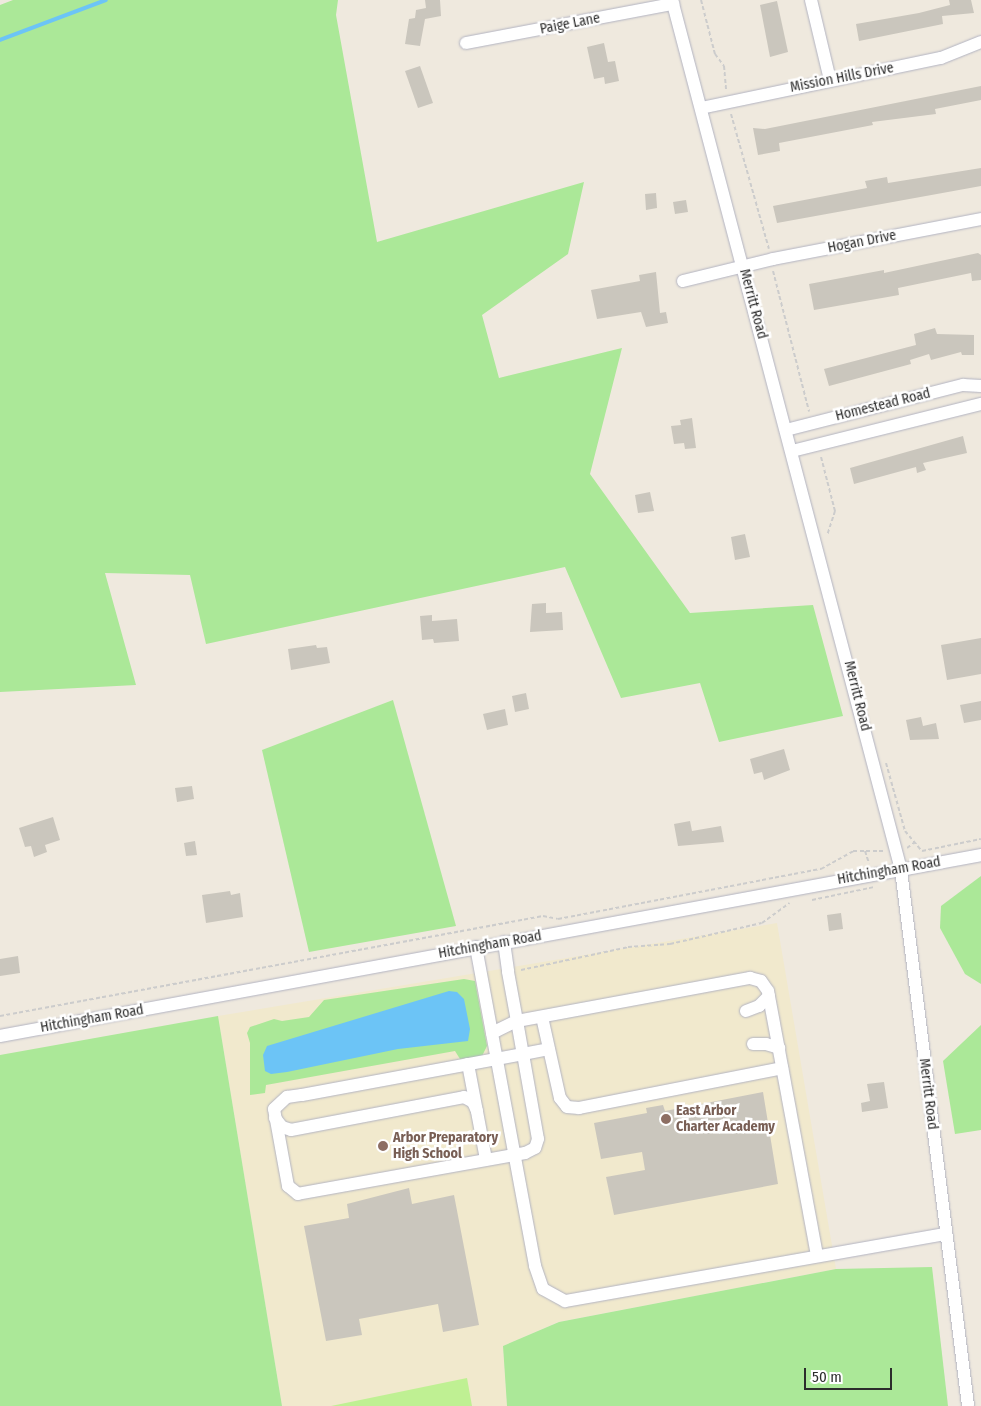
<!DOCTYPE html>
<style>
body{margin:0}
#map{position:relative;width:981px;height:1406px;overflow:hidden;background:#efe9de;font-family:"Fira Sans Condensed",sans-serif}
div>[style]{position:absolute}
.education>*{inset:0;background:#f1e9cd}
.green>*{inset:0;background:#abe898}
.pitch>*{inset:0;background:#bff093}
.water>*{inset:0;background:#6cc4f6}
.stream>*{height:4px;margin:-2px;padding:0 2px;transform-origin:2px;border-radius:2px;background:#6cc4f6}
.building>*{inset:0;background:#cac6bd}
.path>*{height:2px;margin-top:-1px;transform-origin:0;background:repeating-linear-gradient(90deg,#ccc 0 4px,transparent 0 6.5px)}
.roads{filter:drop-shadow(0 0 1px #b2b3c1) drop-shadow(0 0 1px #b2b3c1)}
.minor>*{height:12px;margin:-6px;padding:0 6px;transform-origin:6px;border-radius:6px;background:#fff}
.dots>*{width:14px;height:14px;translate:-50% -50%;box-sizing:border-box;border:2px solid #fff;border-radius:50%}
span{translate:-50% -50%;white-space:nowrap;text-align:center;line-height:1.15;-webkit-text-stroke:5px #fff;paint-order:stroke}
.street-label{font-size:14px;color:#2c2c2c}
.education-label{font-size:14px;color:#785e54;font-weight:700}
.left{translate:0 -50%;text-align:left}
.scale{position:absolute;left:804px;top:1368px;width:88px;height:22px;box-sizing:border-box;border:2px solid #2c2c2c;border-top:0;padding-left:6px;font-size:15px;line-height:18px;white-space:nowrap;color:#2c2c2c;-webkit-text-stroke:4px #fff;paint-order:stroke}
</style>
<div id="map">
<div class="education">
<i style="clip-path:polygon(777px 923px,836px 1269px,558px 1322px,503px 1346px,507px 1406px,282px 1406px,218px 1016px)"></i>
</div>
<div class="green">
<i style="clip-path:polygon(13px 0,338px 0,336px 15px,377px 242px,584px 182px,568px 254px,482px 315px,499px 378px,622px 348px,590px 474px,690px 613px,813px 605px,843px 716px,719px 742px,700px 683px,621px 698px,565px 567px,206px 644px,190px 575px,105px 573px,136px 685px,0 692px,0 5px)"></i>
<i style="clip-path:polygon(393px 700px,456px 926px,309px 952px,262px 750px)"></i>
<i style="clip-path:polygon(981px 876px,981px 984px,965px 974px,940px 928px,941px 906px)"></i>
<i style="clip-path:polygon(464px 979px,475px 981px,487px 1046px,482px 1056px,460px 1059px,455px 1051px,266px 1085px,265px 1093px,250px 1095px,250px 1043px,247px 1033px,250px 1027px,274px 1019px,282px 1021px,309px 1017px,324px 1000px)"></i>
<i style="clip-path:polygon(218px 1016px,282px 1406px,0 1406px,0 1055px)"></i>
<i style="clip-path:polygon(981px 1025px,981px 1130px,955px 1134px,943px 1061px)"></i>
<i style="clip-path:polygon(932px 1267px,948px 1406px,507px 1406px,503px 1346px,559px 1322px,836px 1269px)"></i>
</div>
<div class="pitch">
<i style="clip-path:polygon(467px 1378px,472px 1406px,331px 1406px)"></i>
</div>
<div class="water">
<i style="clip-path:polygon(449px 991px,457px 992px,464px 999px,470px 1029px,468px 1041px,398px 1049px,287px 1072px,271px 1074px,265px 1071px,263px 1055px,267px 1046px)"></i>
</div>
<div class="stream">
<i style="left:0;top:40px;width:113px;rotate:-20.7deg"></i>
</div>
<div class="building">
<i style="clip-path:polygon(425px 0,440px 0,441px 16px,425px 19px,420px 46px,405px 44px,409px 19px,415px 18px,416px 10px,426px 8px)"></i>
<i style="clip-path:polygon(949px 0,971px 0,974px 13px,942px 16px,943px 24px,859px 41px,856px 24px,919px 13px,950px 5px)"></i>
<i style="clip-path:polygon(777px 1px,788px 52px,770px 57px,760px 5px)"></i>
<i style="clip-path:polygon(604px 43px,608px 62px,615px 61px,619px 81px,605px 84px,604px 77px,594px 79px,587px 47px)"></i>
<i style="clip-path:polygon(420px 66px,433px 103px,418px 108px,405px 71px)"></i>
<i style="clip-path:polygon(981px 86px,981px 100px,935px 109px,936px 114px,872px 122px,873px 125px,779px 143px,780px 151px,758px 155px,753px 128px,765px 129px)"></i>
<i style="clip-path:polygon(981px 168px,981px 186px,777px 223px,773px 206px,867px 188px,865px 181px,887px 177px,888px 183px)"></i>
<i style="clip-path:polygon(656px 193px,657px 208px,646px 210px,645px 194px)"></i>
<i style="clip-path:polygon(686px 200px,688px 212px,675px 214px,673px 202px)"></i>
<i style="clip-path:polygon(978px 253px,981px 255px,981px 280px,972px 281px,971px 273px,898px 288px,899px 295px,814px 310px,809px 284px,884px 270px,884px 273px)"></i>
<i style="clip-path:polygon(656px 272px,660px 313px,666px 312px,668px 323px,646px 327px,641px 312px,597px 319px,591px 290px,640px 281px,639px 275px)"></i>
<i style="clip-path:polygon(935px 328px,937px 334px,974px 335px,974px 355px,962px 355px,961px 352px,931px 360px,929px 354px,910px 360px,911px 364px,829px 386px,824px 369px,916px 345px,914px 334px)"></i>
<i style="clip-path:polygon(692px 418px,696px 448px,685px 449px,684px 443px,674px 444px,671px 426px,681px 425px,680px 420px)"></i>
<i style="clip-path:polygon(963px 436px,967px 453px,923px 463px,926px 470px,917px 473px,916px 467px,854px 484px,850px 468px)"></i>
<i style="clip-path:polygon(650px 492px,654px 511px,638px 513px,635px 495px)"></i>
<i style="clip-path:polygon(745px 534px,750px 557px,735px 560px,731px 537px)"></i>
<i style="clip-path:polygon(546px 603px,546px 613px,562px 612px,563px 630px,530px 632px,532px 604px)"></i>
<i style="clip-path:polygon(432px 615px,432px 621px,457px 619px,459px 641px,434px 643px,433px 639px,422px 640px,420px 616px)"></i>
<i style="clip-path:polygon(981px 638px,981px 674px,947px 680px,941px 645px)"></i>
<i style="clip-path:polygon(316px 645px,317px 648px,327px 647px,330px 663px,291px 670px,288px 649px)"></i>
<i style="clip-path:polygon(526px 693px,529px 709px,515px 712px,512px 696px)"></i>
<i style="clip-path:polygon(981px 701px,981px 720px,964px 723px,960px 705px)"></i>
<i style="clip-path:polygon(505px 709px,508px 725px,487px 730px,483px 714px)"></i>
<i style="clip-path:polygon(921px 717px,923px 726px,936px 723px,939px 739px,910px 740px,906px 720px)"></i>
<i style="clip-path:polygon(784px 749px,790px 770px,764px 780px,762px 772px,754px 774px,750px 759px)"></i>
<i style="clip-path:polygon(192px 786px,194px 799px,177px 802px,175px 788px)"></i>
<i style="clip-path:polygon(53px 817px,60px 840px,45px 845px,47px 852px,34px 857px,31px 846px,25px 847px,19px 828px)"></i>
<i style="clip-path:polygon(690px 821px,692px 831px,721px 826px,724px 842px,678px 846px,674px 824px)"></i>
<i style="clip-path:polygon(195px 841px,197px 855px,186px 856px,184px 843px)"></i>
<i style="clip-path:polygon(230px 891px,231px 895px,240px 893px,243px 917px,206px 923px,202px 895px)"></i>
<i style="clip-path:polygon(841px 913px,843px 929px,829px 931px,827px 915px)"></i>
<i style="clip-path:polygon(18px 956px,20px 973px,0 976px,0 959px)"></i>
<i style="clip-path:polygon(884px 1082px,888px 1108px,862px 1112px,861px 1103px,870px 1101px,867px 1084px)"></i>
<i style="clip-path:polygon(763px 1092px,778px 1184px,614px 1215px,606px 1177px,645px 1170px,642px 1152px,601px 1159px,594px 1123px,647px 1113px,646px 1108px,663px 1105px,665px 1111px)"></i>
<i style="clip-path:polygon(409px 1188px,412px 1204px,454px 1195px,479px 1325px,443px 1332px,438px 1304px,359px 1319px,362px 1335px,326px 1341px,304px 1226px,349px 1218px,347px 1204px)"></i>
</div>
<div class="path">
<i style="left:701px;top:0;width:56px;rotate:75.5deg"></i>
<i style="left:715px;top:54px;width:15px;rotate:53deg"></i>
<i style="left:724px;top:66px;width:24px;rotate:85deg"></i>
<i style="left:731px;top:114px;width:140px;rotate:74.3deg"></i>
<i style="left:773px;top:271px;width:145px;rotate:75.6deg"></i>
<i style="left:821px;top:457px;width:56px;rotate:75.5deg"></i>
<i style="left:835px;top:511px;width:26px;rotate:108deg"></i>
<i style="left:886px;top:763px;width:71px;rotate:74.4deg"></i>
<i style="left:905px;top:831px;width:26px;rotate:50deg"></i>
<i style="left:922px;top:851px;width:60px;rotate:-11.5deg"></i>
<i style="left:907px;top:848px;width:10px;rotate:-37deg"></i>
<i style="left:865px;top:851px;width:13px;rotate:72deg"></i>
<i style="left:812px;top:900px;width:63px;rotate:-11.8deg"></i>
<i style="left:521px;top:970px;width:109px;rotate:-12.1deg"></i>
<i style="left:628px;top:947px;width:42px;rotate:-4.1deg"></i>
<i style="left:670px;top:944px;width:94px;rotate:-12.9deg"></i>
<i style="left:762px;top:923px;width:34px;rotate:-36deg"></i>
<i style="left:0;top:1016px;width:552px;rotate:-10.43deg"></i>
<i style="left:543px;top:916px;width:15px;rotate:11deg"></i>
<i style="left:558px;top:919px;width:268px;rotate:-10.8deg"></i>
<i style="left:821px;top:869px;width:37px;rotate:-29deg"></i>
<i style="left:853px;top:851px;width:30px"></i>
</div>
<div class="roads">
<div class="minor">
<i style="left:672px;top:0;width:900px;rotate:75.25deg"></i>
<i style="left:901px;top:870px;width:540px;rotate:82.87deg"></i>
<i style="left:811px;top:0;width:82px;rotate:76.6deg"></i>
<i style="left:466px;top:43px;width:211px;rotate:-10.7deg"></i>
<i style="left:701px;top:108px;width:245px;rotate:-11.8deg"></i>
<i style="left:941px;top:58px;width:43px;rotate:-21.8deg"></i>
<i style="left:683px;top:281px;width:93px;rotate:-13.7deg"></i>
<i style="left:773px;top:259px;width:212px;rotate:-10.9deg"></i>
<i style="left:786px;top:430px;width:183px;rotate:-14.3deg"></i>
<i style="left:963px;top:385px;width:18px;rotate:3deg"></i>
<i style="left:792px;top:451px;width:195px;rotate:-14deg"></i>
<i style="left:504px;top:942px;width:30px;rotate:82deg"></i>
<i style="left:508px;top:972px;width:50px;rotate:79.6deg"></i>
<i style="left:517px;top:1021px;width:34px;rotate:80deg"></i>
<i style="left:523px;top:1054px;width:86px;rotate:80deg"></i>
<i style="left:538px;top:1139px;width:9px;rotate:108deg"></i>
<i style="left:535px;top:1148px;width:11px;rotate:153deg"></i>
<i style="left:525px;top:1153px;width:231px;rotate:169.8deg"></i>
<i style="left:298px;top:1194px;width:13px;rotate:-141deg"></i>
<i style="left:288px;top:1186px;width:78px;rotate:-100.3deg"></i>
<i style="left:274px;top:1109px;width:18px;rotate:-43deg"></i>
<i style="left:287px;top:1097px;width:15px;rotate:-8deg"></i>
<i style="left:302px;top:1095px;width:225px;rotate:-10.5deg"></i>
<i style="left:523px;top:1054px;width:26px;rotate:-11deg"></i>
<i style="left:476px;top:947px;width:324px;rotate:79.5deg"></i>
<i style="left:535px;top:1266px;width:24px;rotate:71deg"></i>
<i style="left:543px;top:1289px;width:25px;rotate:29deg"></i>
<i style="left:565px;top:1301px;width:387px;rotate:-10deg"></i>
<i style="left:746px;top:1011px;width:14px;rotate:-21deg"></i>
<i style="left:759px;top:1006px;width:14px;rotate:-45deg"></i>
<i style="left:542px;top:1017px;width:83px;rotate:77.5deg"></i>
<i style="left:560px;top:1098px;width:11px;rotate:52deg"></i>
<i style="left:567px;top:1107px;width:12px;rotate:5deg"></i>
<i style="left:579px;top:1108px;width:207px;rotate:-11.1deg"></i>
<i style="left:492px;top:1033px;width:28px;rotate:-26deg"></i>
<i style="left:517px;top:1021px;width:237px;rotate:-10.5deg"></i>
<i style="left:750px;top:978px;width:11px;rotate:15deg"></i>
<i style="left:761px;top:981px;width:12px;rotate:55deg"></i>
<i style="left:768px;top:991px;width:269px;rotate:79.5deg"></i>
<i style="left:0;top:1036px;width:998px;rotate:-10.45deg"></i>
<i style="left:753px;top:1044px;width:13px"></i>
<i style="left:766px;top:1044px;width:14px;rotate:17deg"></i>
<i style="left:468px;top:1064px;width:97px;rotate:79.3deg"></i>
<i style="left:275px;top:1118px;width:11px;rotate:52deg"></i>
<i style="left:282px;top:1127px;width:9px;rotate:18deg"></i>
<i style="left:291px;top:1130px;width:176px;rotate:-10.8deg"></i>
<i style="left:464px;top:1097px;width:10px;rotate:29deg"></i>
<i style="left:473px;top:1102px;width:10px;rotate:66deg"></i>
</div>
</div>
<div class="dots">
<i style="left:666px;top:1119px;background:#8d6e63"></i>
<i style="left:383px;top:1146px;background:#8d6e63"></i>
</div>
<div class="street-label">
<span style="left:570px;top:24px;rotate:-11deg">Paige Lane</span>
<span style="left:842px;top:78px;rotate:-11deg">Mission Hills Drive</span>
<span style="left:862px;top:242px;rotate:-11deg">Hogan Drive</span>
<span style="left:753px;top:304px;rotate:75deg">Merritt Road</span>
<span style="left:883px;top:405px;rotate:-14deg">Homestead Road</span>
<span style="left:857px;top:696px;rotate:76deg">Merritt Road</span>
<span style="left:889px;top:871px;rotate:-10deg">Hitchingham Road</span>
<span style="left:490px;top:945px;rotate:-10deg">Hitchingham Road</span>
<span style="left:92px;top:1019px;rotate:-10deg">Hitchingham Road</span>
<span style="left:928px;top:1094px;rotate:83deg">Merritt Road</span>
</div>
<div class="education-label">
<span class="left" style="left:676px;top:1119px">East Arbor<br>Charter Academy</span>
<span class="left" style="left:393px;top:1146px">Arbor Preparatory<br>High School</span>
</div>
<div class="scale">50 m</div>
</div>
